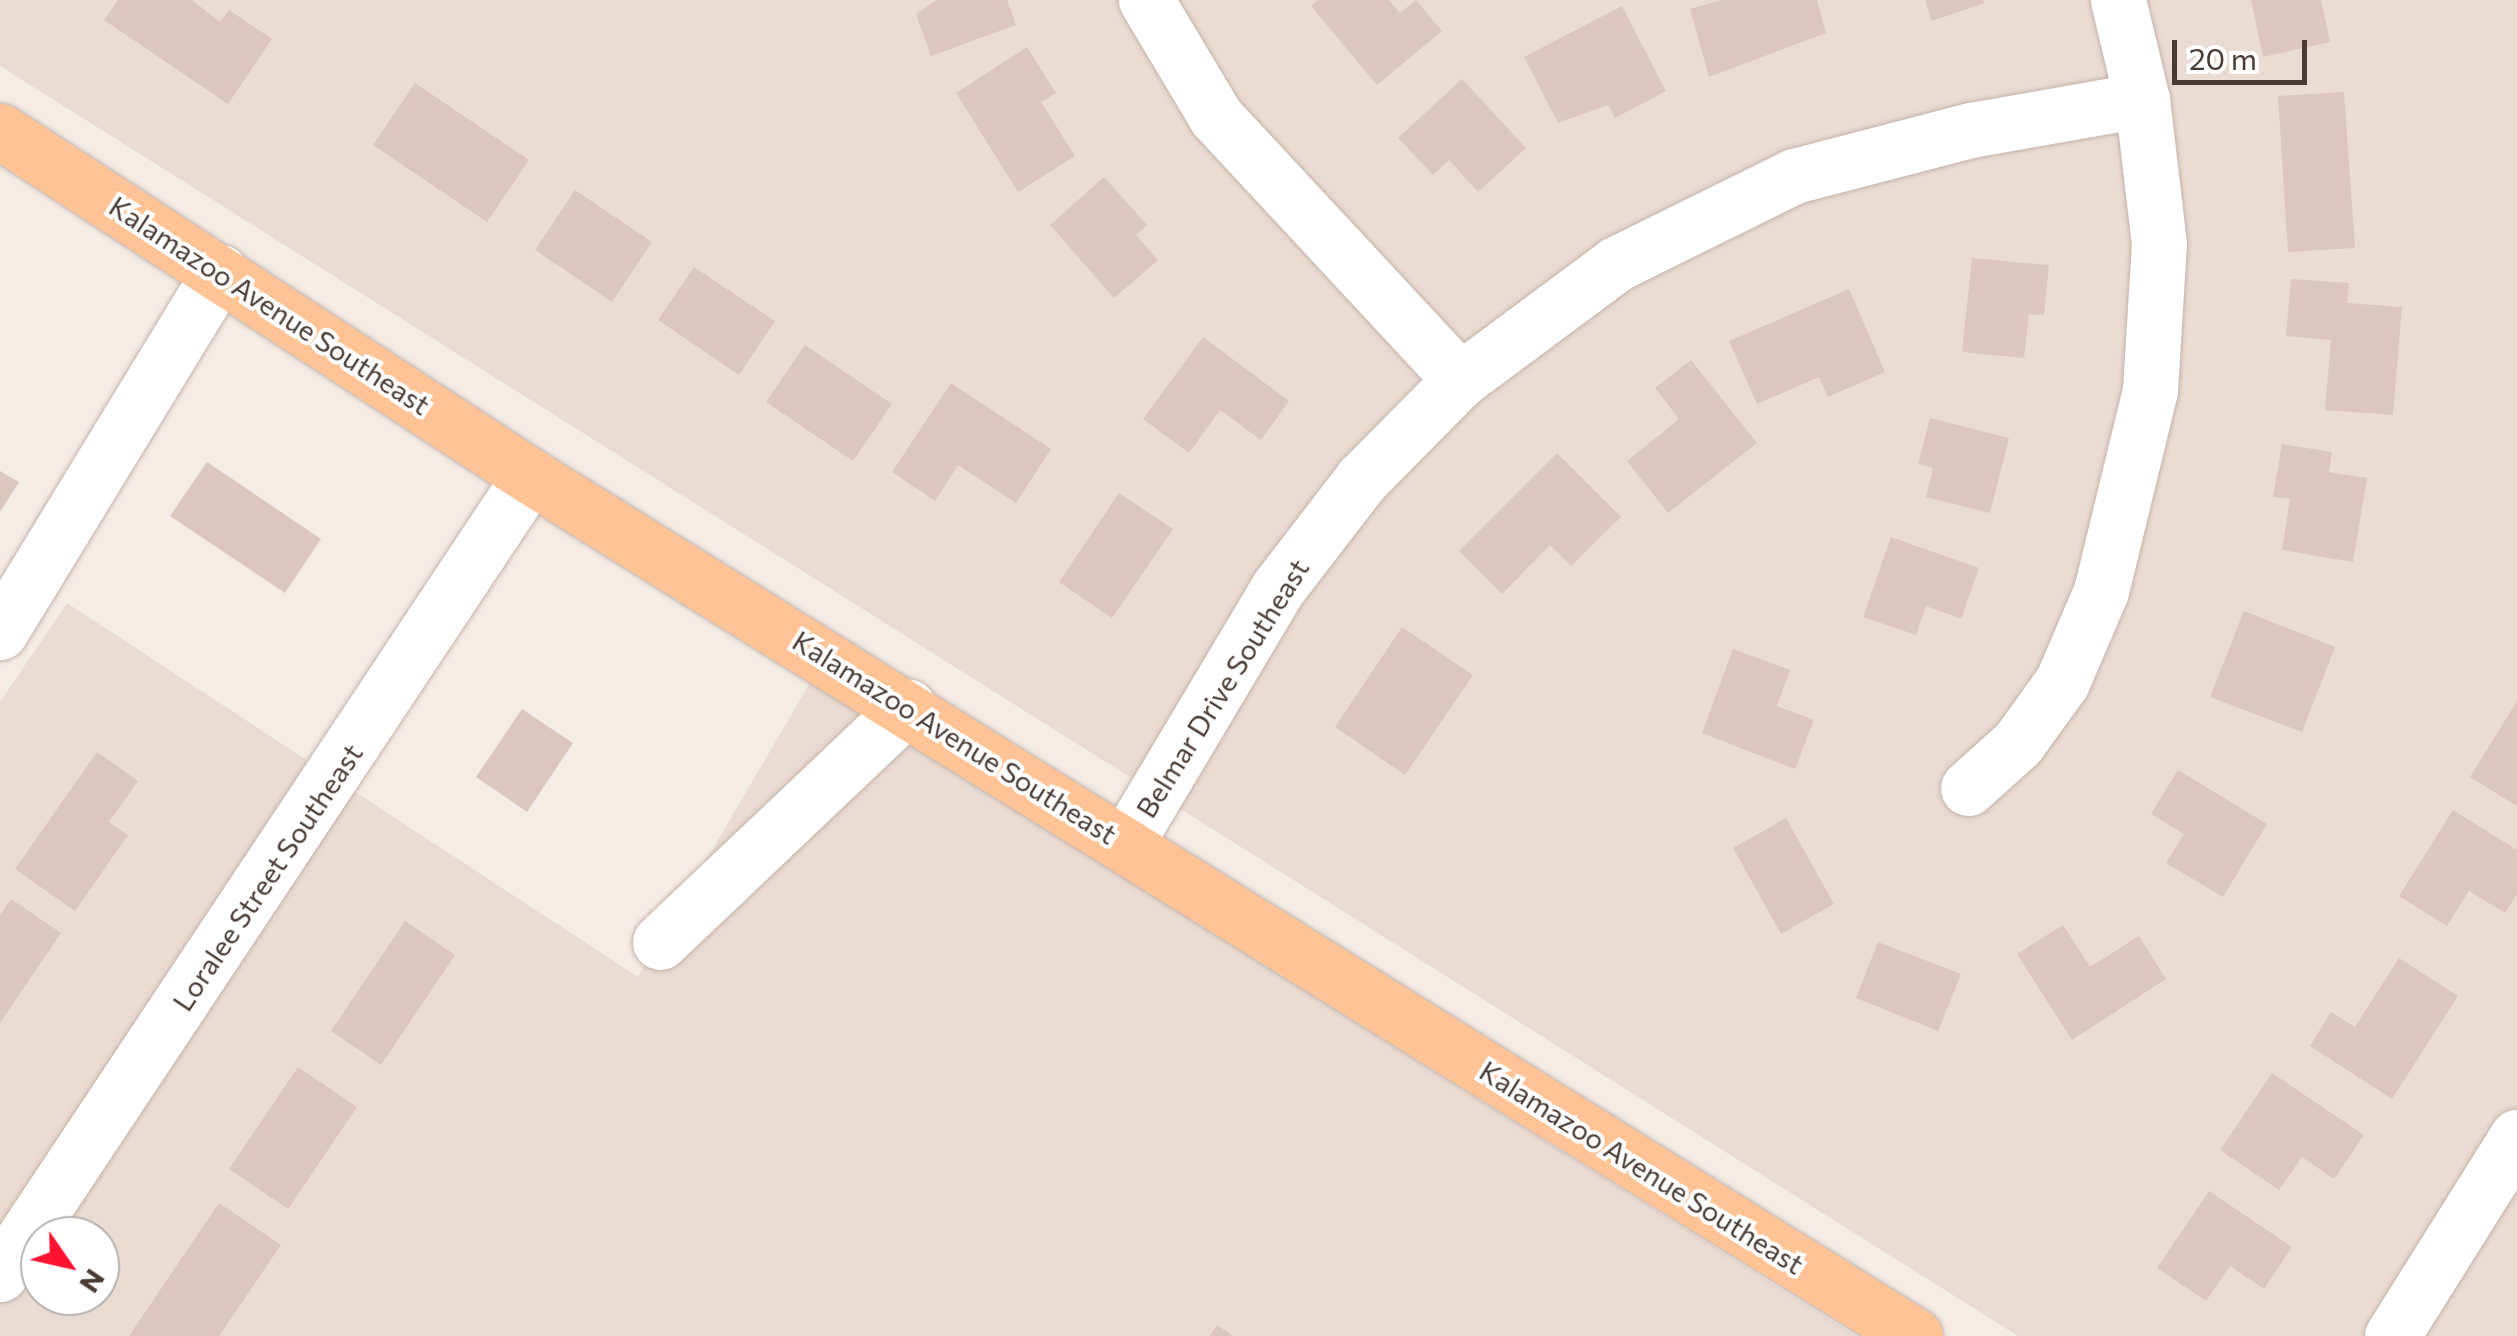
<!DOCTYPE html>
<style>
body{margin:0}
#map{position:relative;width:2517px;height:1336px;overflow:hidden;background:#f5ece6;font-family:Commissioner,sans-serif}
div>[style]{position:absolute}
.residential>*{inset:0;background:#eadcd3}
.building>*{inset:0;background:#dbc7bd}
.roads{filter:drop-shadow(0 0 2px #c5b4aa) drop-shadow(0 0 2px #c5b4aa)}
.minor>*{height:55px;margin:-27.5px;padding:0 27.5px;transform-origin:27.5px;border-radius:27.5px;background:#fff}
.major>*{height:55px;margin:-27.5px;padding:0 27.5px;transform-origin:27.5px;border-radius:27.5px;background:#ffc395}
span{translate:-50% -50%;white-space:nowrap;text-align:center;line-height:1.15;-webkit-text-stroke:8px #fff;paint-order:stroke}
.street-label{font-size:28px;color:#493b34}
.north{position:absolute;left:20px;top:1216px;width:100px;height:100px;box-sizing:border-box;background:#fff;border:2px solid #b6b1ae;border-radius:50%;rotate:124deg;font-size:28px;font-weight:700;line-height:40px;text-align:center;color:#493b34}
.north::after{content:'';display:block;margin:auto;width:35px;height:45px;background:#ff1332;clip-path:polygon(50% 0,100% 100%,50% 72%,0 100%)}
.scale{position:absolute;left:2172px;top:40px;width:135px;height:45px;box-sizing:border-box;border:5px solid #493b34;border-top:0;padding-left:12px;font-size:30px;line-height:35px;white-space:nowrap;color:#493b34;-webkit-text-stroke:8px #fff;paint-order:stroke}
</style>
<div id="map">
<div class="residential">
<i style="clip-path:polygon(0 0,2517px 0,2517px 1336px,2018px 1336px,0 66px)"></i>
<i style="clip-path:polygon(evenodd,67px 603px,638px 977px,811px 681px,1856px 1336px,0 1336px,0 702px,67px 603px,40px 1236px,100px 1236px,100px 1296px,40px 1296px,40px 1236px)"></i>
</div>
<div class="building">
<i style="clip-path:polygon(118px 0,192px 0,220px 22px,229px 10px,272px 39px,228px 104px,104px 20px)"></i>
<i style="clip-path:polygon(937px 0,1007px 0,1016px 25px,931px 56px,916px 14px)"></i>
<i style="clip-path:polygon(1318px 0,1389px 0,1400px 13px,1416px 0,1442px 31px,1377px 85px,1311px 6px)"></i>
<i style="clip-path:polygon(1722px 0,1817px 0,1826px 33px,1709px 77px,1690px 9px)"></i>
<i style="clip-path:polygon(1925px 0,1983px 0,1984px 3px,1932px 21px)"></i>
<i style="clip-path:polygon(2251px 0,2321px 0,2330px 42px,2263px 57px)"></i>
<i style="clip-path:polygon(1622px 6px,1666px 91px,1615px 118px,1608px 105px,1558px 123px,1524px 57px)"></i>
<i style="clip-path:polygon(1027px 47px,1056px 93px,1041px 102px,1075px 156px,1018px 192px,956px 93px)"></i>
<i style="clip-path:polygon(1462px 79px,1526px 148px,1478px 192px,1449px 160px,1433px 175px,1398px 138px)"></i>
<i style="clip-path:polygon(415px 83px,529px 160px,487px 222px,373px 145px)"></i>
<i style="clip-path:polygon(2344px 92px,2355px 248px,2288px 252px,2278px 96px)"></i>
<i style="clip-path:polygon(1104px 177px,1147px 225px,1136px 235px,1158px 260px,1114px 298px,1050px 225px)"></i>
<i style="clip-path:polygon(575px 190px,652px 242px,612px 302px,535px 250px)"></i>
<i style="clip-path:polygon(1972px 258px,2049px 265px,2044px 315px,2029px 314px,2024px 358px,1962px 352px)"></i>
<i style="clip-path:polygon(694px 267px,775px 321px,739px 375px,658px 320px)"></i>
<i style="clip-path:polygon(2291px 279px,2349px 283px,2347px 303px,2402px 307px,2393px 415px,2325px 410px,2331px 340px,2286px 336px)"></i>
<i style="clip-path:polygon(1849px 289px,1885px 372px,1828px 397px,1819px 377px,1757px 404px,1729px 341px)"></i>
<i style="clip-path:polygon(1203px 337px,1289px 401px,1261px 440px,1220px 410px,1189px 453px,1143px 419px)"></i>
<i style="clip-path:polygon(805px 345px,892px 404px,853px 461px,766px 402px)"></i>
<i style="clip-path:polygon(1691px 360px,1757px 443px,1668px 513px,1627px 461px,1679px 419px,1655px 388px)"></i>
<i style="clip-path:polygon(951px 383px,1051px 449px,1016px 503px,958px 465px,935px 501px,892px 472px)"></i>
<i style="clip-path:polygon(1930px 418px,2009px 438px,1990px 513px,1926px 497px,1933px 468px,1918px 464px)"></i>
<i style="clip-path:polygon(2282px 444px,2332px 452px,2329px 472px,2367px 478px,2353px 562px,2282px 550px,2290px 499px,2273px 497px)"></i>
<i style="clip-path:polygon(1557px 453px,1621px 517px,1571px 566px,1550px 545px,1502px 594px,1459px 551px)"></i>
<i style="clip-path:polygon(207px 462px,321px 539px,285px 593px,170px 516px)"></i>
<i style="clip-path:polygon(0 471px,19px 482px,0 512px)"></i>
<i style="clip-path:polygon(1119px 493px,1173px 529px,1112px 618px,1059px 582px)"></i>
<i style="clip-path:polygon(1891px 537px,1979px 568px,1961px 619px,1926px 606px,1916px 635px,1863px 617px)"></i>
<i style="clip-path:polygon(2244px 611px,2335px 647px,2302px 732px,2210px 697px)"></i>
<i style="clip-path:polygon(1402px 627px,1473px 675px,1405px 775px,1335px 727px)"></i>
<i style="clip-path:polygon(1733px 649px,1790px 670px,1777px 706px,1814px 720px,1795px 769px,1702px 733px)"></i>
<i style="clip-path:polygon(2517px 701px,2517px 806px,2470px 777px)"></i>
<i style="clip-path:polygon(522px 709px,573px 743px,527px 812px,476px 777px)"></i>
<i style="clip-path:polygon(97px 752px,138px 781px,109px 822px,128px 835px,75px 911px,15px 869px)"></i>
<i style="clip-path:polygon(2178px 770px,2267px 824px,2223px 897px,2166px 863px,2184px 834px,2151px 814px)"></i>
<i style="clip-path:polygon(2453px 810px,2517px 850px,2517px 894px,2505px 913px,2469px 891px,2447px 926px,2399px 896px)"></i>
<i style="clip-path:polygon(1786px 818px,1834px 904px,1781px 934px,1733px 848px)"></i>
<i style="clip-path:polygon(11px 899px,61px 933px,0 1023px,0 915px)"></i>
<i style="clip-path:polygon(405px 921px,455px 955px,381px 1065px,331px 1031px)"></i>
<i style="clip-path:polygon(2063px 925px,2090px 967px,2139px 936px,2166px 979px,2072px 1040px,2017px 954px)"></i>
<i style="clip-path:polygon(1878px 942px,1961px 974px,1938px 1031px,1856px 998px)"></i>
<i style="clip-path:polygon(2399px 958px,2458px 996px,2392px 1099px,2310px 1046px,2331px 1012px,2355px 1027px)"></i>
<i style="clip-path:polygon(298px 1067px,357px 1107px,288px 1209px,229px 1169px)"></i>
<i style="clip-path:polygon(2272px 1073px,2364px 1135px,2334px 1179px,2302px 1157px,2279px 1190px,2220px 1150px)"></i>
<i style="clip-path:polygon(2209px 1191px,2292px 1247px,2264px 1289px,2230px 1266px,2206px 1301px,2157px 1268px)"></i>
<i style="clip-path:polygon(219px 1203px,281px 1245px,219px 1336px,129px 1336px)"></i>
<i style="clip-path:polygon(1217px 1325px,1233px 1336px,1210px 1336px)"></i>
</div>
<div class="roads">
<div class="minor">
<i style="left:1146px;top:0;width:136px;rotate:59.1deg"></i>
<i style="left:1216px;top:117px;width:359px;rotate:47.1deg"></i>
<i style="left:0;top:632px;width:422px;rotate:-58.6deg"></i>
<i style="left:1968px;top:788px;width:67px;rotate:-42deg"></i>
<i style="left:2018px;top:743px;width:75px;rotate:-54.2deg"></i>
<i style="left:2062px;top:682px;width:99px;rotate:-66.8deg"></i>
<i style="left:2101px;top:591px;width:207px;rotate:-76.3deg"></i>
<i style="left:2150px;top:390px;width:146px;rotate:-86.5deg"></i>
<i style="left:2159px;top:244px;width:145px;rotate:-96.7deg"></i>
<i style="left:2142px;top:100px;width:103px;rotate:-103.5deg"></i>
<i style="left:1126px;top:843px;width:297px;rotate:-59.2deg"></i>
<i style="left:1278px;top:588px;width:138px;rotate:-52.4deg"></i>
<i style="left:1362px;top:479px;width:139px;rotate:-45.3deg"></i>
<i style="left:1460px;top:380px;width:194px;rotate:-36.6deg"></i>
<i style="left:1616px;top:264px;width:199px;rotate:-26.3deg"></i>
<i style="left:1794px;top:176px;width:183px;rotate:-14.6deg"></i>
<i style="left:1971px;top:130px;width:174px;rotate:-10deg"></i>
<i style="left:660px;top:942px;width:342px;rotate:-43.5deg"></i>
<i style="left:0;top:1274px;width:958px;rotate:-56.41deg"></i>
<i style="left:2392px;top:1336px;width:235px;rotate:-57.9deg"></i>
</div>
<div class="major">
<i style="left:0;top:131px;width:632px;rotate:33.06deg"></i>
<i style="left:530px;top:476px;width:1630px;rotate:31.84deg"></i>
</div>
</div>
<div class="street-label">
<span style="left:270px;top:305px;rotate:33deg">Kalamazoo Avenue Southeast</span>
<span style="left:1222px;top:688px;rotate:-58deg">Belmar Drive Southeast</span>
<span style="left:955px;top:737px;rotate:32deg">Kalamazoo Avenue Southeast</span>
<span style="left:267px;top:877px;rotate:-56deg">Loralee Street Southeast</span>
<span style="left:1642px;top:1167px;rotate:32deg">Kalamazoo Avenue Southeast</span>
</div>
<div class="north">N</div>
<div class="scale">20 m</div>
</div>
